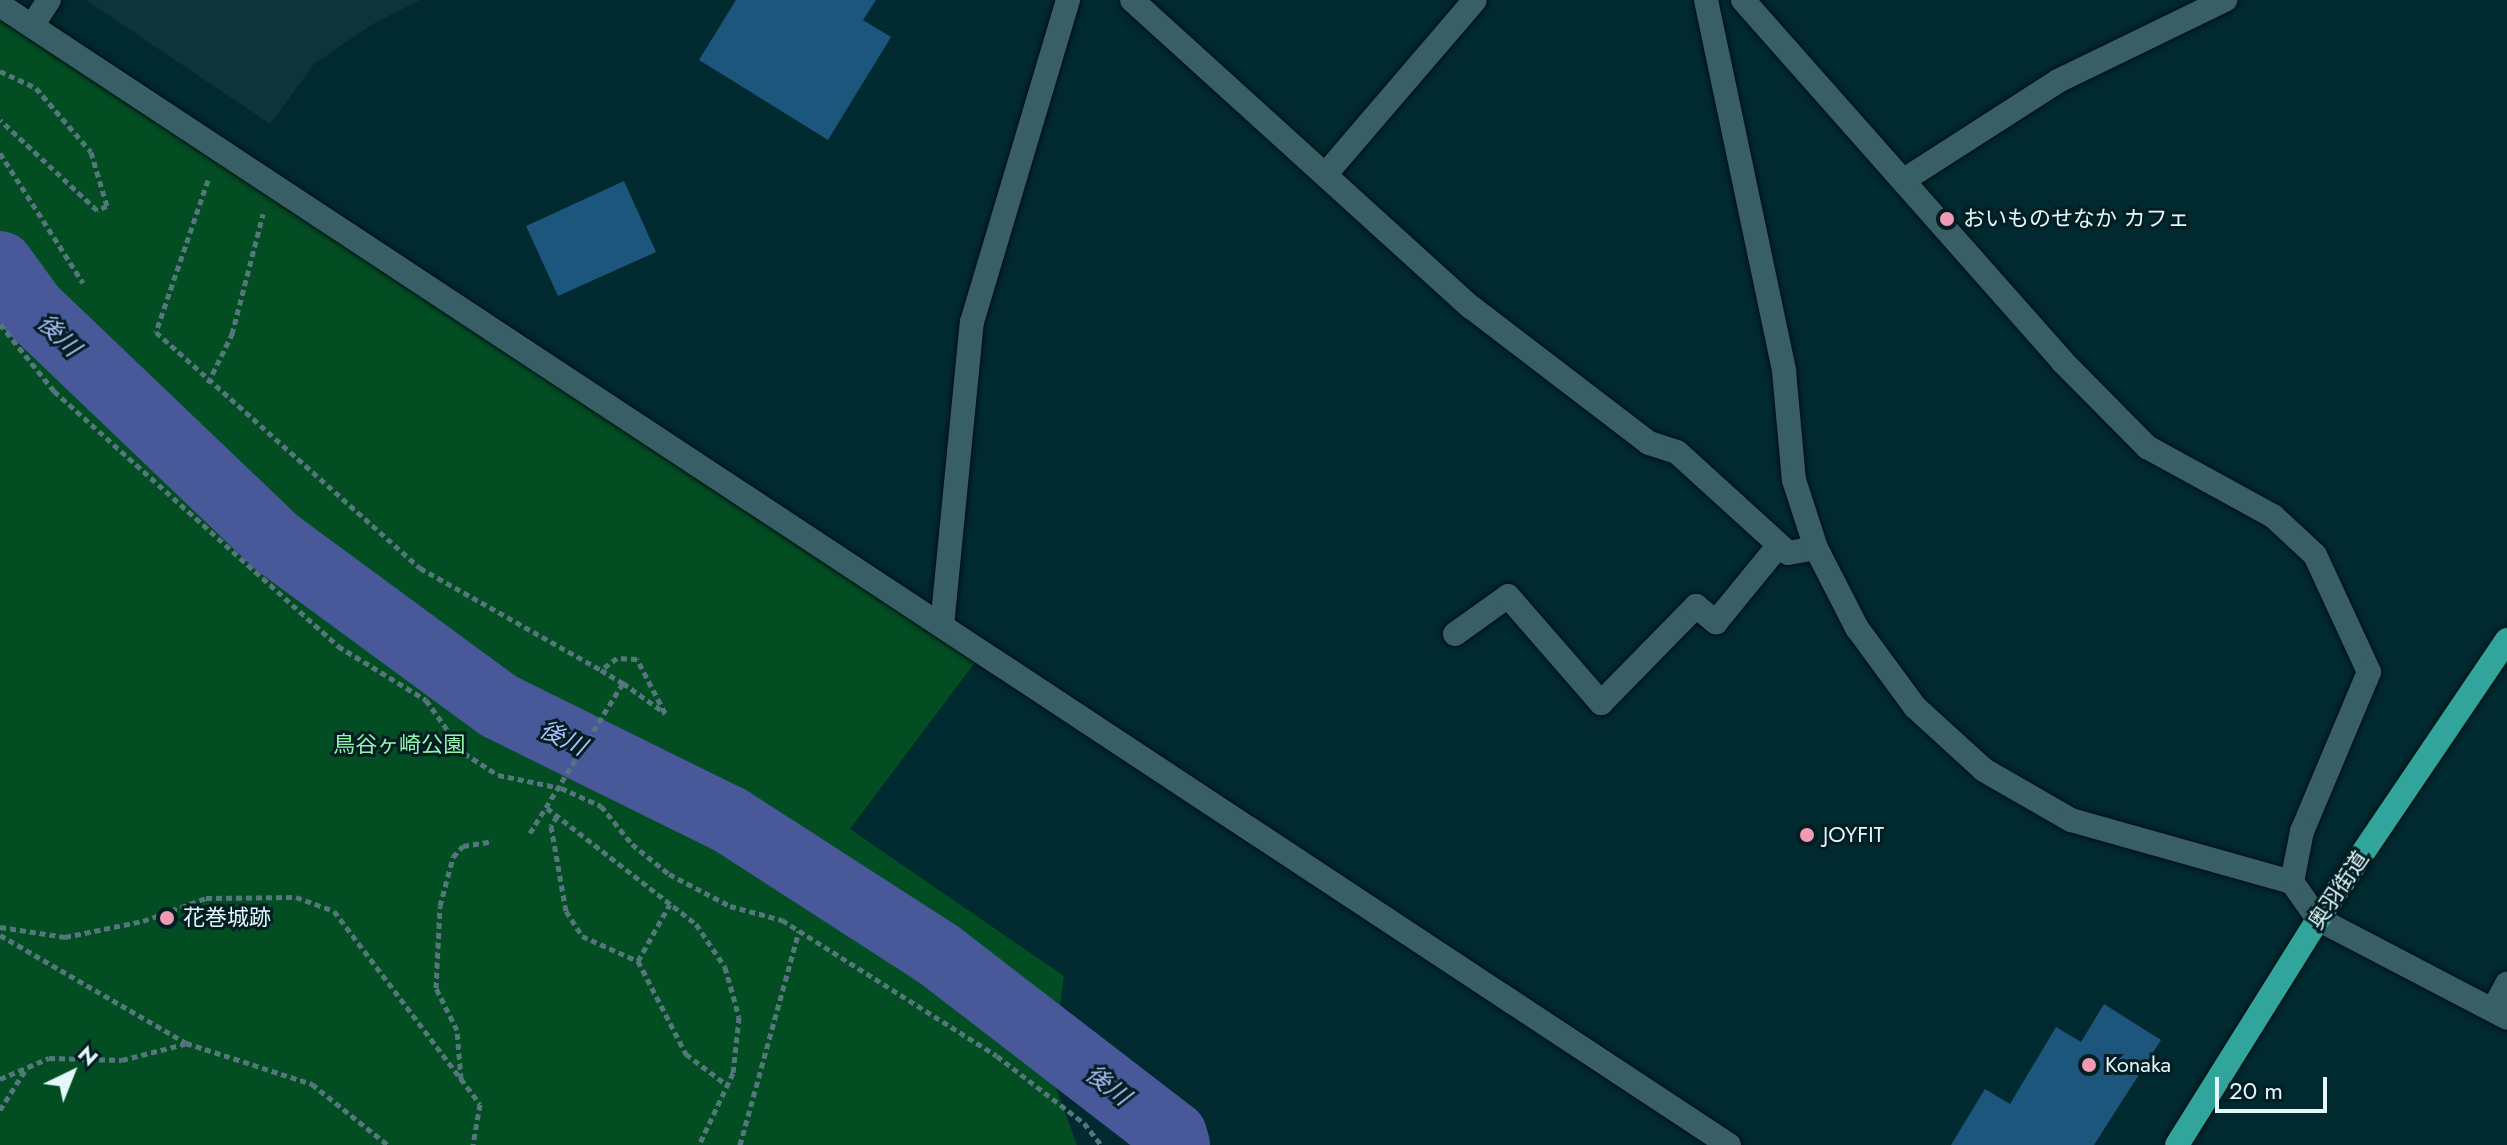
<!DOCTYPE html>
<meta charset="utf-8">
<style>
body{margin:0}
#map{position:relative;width:2507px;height:1145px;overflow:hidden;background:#012930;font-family:Jost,"Noto Sans JP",sans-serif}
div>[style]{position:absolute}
.built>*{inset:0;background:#0d343b}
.green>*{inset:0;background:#034d23}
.river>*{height:68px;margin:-34px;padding:0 34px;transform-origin:34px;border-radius:34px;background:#485899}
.building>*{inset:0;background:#1d567c}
.path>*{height:5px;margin-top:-2.5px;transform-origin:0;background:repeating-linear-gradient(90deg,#55767c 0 6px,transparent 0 10px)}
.roads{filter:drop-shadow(0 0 2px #001013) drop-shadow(0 0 2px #001013)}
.minor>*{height:24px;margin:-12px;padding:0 12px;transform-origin:12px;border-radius:12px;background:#395f66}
.major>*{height:24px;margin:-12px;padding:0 12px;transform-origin:12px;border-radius:12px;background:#31a59b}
.dots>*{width:22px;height:22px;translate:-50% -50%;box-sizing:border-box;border:4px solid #021e23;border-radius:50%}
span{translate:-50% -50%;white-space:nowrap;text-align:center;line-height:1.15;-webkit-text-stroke:6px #021e23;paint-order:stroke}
.poi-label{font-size:22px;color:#e4f8fc}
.left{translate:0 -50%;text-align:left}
.park-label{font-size:22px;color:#94f5ad}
.street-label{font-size:22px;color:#e4f8fc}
.water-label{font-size:24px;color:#aebff7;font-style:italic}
.north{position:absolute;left:32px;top:1033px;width:80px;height:80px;-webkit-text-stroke:6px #021e23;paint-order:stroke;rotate:43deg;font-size:22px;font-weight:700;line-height:32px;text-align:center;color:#e4f8fc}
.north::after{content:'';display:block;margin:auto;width:28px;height:36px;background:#e4f8fc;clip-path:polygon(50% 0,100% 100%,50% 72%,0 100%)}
.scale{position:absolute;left:2215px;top:1077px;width:112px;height:36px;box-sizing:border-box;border:4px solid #e4f8fc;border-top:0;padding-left:10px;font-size:24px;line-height:28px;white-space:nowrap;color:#e4f8fc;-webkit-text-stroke:6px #021e23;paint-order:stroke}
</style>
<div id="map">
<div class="built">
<i style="clip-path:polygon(86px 0,420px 0,371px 25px,314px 64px,270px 124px)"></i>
</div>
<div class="green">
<i style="clip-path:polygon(0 3px,982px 653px,850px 829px,1064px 976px,1051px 1074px,1077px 1145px,0 1145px)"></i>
</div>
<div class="river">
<i style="left:0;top:265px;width:54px;rotate:54deg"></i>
<i style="left:32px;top:309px;width:339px;rotate:43.7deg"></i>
<i style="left:277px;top:543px;width:275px;rotate:36.3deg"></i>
<i style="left:499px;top:706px;width:258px;rotate:26.3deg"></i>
<i style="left:730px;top:820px;width:247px;rotate:32.8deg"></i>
<i style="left:938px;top:954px;width:297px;rotate:37.6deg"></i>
<i style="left:1173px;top:1135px;width:10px;rotate:73deg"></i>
</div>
<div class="building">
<i style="clip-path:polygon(736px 0,876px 0,863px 20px,891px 37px,828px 140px,699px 60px)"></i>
<i style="clip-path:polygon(624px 181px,656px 252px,558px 296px,526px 226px)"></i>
<i style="clip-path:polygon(2104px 1004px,2161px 1040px,2094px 1145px,1951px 1145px,1985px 1089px,2010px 1104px,2056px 1027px,2081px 1042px)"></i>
</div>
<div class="path">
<i style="left:0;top:71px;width:40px;rotate:25deg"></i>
<i style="left:36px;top:88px;width:84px;rotate:49.3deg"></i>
<i style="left:91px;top:152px;width:56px;rotate:73.5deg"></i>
<i style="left:107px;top:206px;width:11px;rotate:158deg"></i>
<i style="left:97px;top:210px;width:132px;rotate:-137.1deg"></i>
<i style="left:0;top:153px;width:154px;rotate:57.4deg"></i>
<i style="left:208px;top:180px;width:161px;rotate:108.9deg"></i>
<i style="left:156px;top:332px;width:354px;rotate:41.8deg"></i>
<i style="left:420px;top:568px;width:208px;rotate:29.4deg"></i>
<i style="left:0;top:324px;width:86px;rotate:51.1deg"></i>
<i style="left:54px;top:391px;width:382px;rotate:41.9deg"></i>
<i style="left:338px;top:646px;width:103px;rotate:31.5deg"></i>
<i style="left:426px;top:700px;width:65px;rotate:54.4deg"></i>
<i style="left:464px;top:753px;width:40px;rotate:32.9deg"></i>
<i style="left:498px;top:775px;width:64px;rotate:11.7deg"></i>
<i style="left:561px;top:788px;width:44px;rotate:24.2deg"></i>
<i style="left:601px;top:806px;width:49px;rotate:50.8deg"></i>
<i style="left:632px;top:844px;width:48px;rotate:39deg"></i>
<i style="left:669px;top:874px;width:69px;rotate:27.7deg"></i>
<i style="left:730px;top:906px;width:54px;rotate:15.1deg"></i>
<i style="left:782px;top:920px;width:254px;rotate:32.3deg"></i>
<i style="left:997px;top:1056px;width:110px;rotate:37.6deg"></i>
<i style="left:1084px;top:1123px;width:28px;rotate:52deg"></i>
<i style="left:208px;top:383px;width:55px;rotate:-63.9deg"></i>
<i style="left:232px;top:334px;width:124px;rotate:-75.5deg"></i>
<i style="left:547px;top:808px;width:189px;rotate:37.9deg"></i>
<i style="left:696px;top:924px;width:52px;rotate:56deg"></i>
<i style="left:725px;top:967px;width:52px;rotate:74.4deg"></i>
<i style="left:739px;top:1017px;width:56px;rotate:96.1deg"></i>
<i style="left:733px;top:1073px;width:80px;rotate:115.3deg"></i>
<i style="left:557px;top:816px;width:12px;rotate:121deg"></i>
<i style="left:551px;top:826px;width:86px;rotate:80deg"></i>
<i style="left:566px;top:911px;width:30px;rotate:57deg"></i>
<i style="left:582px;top:936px;width:61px;rotate:24.1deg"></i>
<i style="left:638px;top:961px;width:105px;rotate:62.7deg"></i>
<i style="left:686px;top:1054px;width:51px;rotate:37.1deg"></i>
<i style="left:530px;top:833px;width:176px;rotate:-58.2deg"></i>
<i style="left:623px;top:683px;width:52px;rotate:35.5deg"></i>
<i style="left:665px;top:713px;width:61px;rotate:-117.4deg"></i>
<i style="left:637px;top:659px;width:20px;rotate:-177deg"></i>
<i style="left:617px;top:658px;width:20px;rotate:143deg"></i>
<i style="left:601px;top:670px;width:26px;rotate:31deg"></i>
<i style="left:0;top:927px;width:66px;rotate:8.7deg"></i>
<i style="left:65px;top:937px;width:80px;rotate:-11.6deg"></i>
<i style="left:143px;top:921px;width:67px;rotate:-20.1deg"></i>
<i style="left:206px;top:898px;width:90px;rotate:-0.6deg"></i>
<i style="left:296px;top:897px;width:40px;rotate:20.2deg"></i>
<i style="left:334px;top:911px;width:242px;rotate:52.9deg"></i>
<i style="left:480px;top:1104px;width:42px;rotate:99.7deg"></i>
<i style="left:0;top:935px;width:215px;rotate:30.1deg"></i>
<i style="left:186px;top:1043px;width:133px;rotate:18deg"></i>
<i style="left:312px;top:1084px;width:97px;rotate:38.8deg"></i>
<i style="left:638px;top:961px;width:65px;rotate:-60.7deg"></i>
<i style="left:0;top:1079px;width:53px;rotate:-23.2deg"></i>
<i style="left:49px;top:1058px;width:73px;rotate:1.6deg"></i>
<i style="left:122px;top:1060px;width:65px;rotate:-14.3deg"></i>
<i style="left:461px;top:1079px;width:49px;rotate:-94.7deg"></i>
<i style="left:457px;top:1030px;width:47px;rotate:-116.6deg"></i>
<i style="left:436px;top:988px;width:82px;rotate:-87.2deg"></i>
<i style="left:440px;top:906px;width:51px;rotate:-75.1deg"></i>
<i style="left:453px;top:857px;width:15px;rotate:-48deg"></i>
<i style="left:463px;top:846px;width:30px;rotate:-9deg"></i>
<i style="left:0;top:1110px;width:49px;rotate:-57.6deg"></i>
<i style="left:740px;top:1145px;width:222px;rotate:-74.6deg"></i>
</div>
<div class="roads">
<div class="minor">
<i style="left:1132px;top:0;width:457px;rotate:42.2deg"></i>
<i style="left:1471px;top:307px;width:224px;rotate:37.4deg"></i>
<i style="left:1649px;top:443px;width:29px;rotate:18deg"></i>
<i style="left:1677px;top:452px;width:150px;rotate:42.3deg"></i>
<i style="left:1788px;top:553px;width:28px;rotate:-10deg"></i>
<i style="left:1706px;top:0;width:379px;rotate:78.1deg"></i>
<i style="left:1784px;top:371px;width:109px;rotate:84.8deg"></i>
<i style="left:1794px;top:480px;width:71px;rotate:72.1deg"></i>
<i style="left:1816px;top:548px;width:90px;rotate:62.9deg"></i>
<i style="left:1857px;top:628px;width:98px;rotate:53.7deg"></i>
<i style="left:1915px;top:707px;width:93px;rotate:42.4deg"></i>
<i style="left:1984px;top:770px;width:100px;rotate:29.9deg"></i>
<i style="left:2071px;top:820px;width:230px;rotate:15.7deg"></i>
<i style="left:2292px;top:882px;width:45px;rotate:54.9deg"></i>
<i style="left:2318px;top:919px;width:213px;rotate:27.6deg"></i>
<i style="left:1743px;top:0;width:483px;rotate:48.5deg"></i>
<i style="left:2063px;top:362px;width:120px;rotate:45.3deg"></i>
<i style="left:2147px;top:447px;width:144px;rotate:28.7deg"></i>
<i style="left:2273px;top:516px;width:57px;rotate:42.9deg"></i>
<i style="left:2315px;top:555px;width:129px;rotate:65.2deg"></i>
<i style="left:2369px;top:672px;width:173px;rotate:112.8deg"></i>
<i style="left:2302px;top:831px;width:52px;rotate:101.1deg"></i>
<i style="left:0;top:5px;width:2071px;rotate:33.4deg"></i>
<i style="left:32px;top:26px;width:31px;rotate:-57deg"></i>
<i style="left:1325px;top:175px;width:230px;rotate:-49.4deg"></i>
<i style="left:1904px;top:180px;width:183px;rotate:-32.7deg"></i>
<i style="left:2058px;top:81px;width:186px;rotate:-25.9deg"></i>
<i style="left:942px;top:626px;width:305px;rotate:-84.4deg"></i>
<i style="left:972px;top:322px;width:336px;rotate:-73.4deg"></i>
<i style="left:1455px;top:634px;width:65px;rotate:-35.6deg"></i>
<i style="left:1508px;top:596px;width:142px;rotate:49deg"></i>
<i style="left:1601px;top:703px;width:136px;rotate:-45.6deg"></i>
<i style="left:1696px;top:606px;width:26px;rotate:39deg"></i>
<i style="left:1716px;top:622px;width:99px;rotate:-50.7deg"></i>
<i style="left:2493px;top:1010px;width:30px;rotate:-62deg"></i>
</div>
<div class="major">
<i style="left:2177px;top:1145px;width:266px;rotate:-58deg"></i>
<i style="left:2318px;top:919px;width:337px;rotate:-55.9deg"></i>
</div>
</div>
<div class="dots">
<i style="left:1947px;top:219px;background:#f19ab3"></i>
<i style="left:1807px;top:835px;background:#f19ab3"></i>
<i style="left:167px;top:918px;background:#f19ab3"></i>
<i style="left:2089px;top:1065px;background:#f19ab3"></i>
</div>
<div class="poi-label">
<span class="left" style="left:1963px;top:219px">おいものせなか カフェ</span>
<span class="left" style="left:1823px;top:835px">JOYFIT</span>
<span class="left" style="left:183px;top:918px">花巻城跡</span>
<span class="left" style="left:2105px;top:1065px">Konaka</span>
</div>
<div class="park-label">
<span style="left:399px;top:745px">鳥谷ヶ崎公園</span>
</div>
<div class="street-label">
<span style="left:2338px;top:890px;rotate:-56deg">奥羽街道</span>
</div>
<div class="water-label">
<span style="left:59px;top:335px;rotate:44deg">後川</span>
<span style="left:563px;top:738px;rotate:26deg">後川</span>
<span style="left:1108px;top:1085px;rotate:38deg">後川</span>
</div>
<div class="north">N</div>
<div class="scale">20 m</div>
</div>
